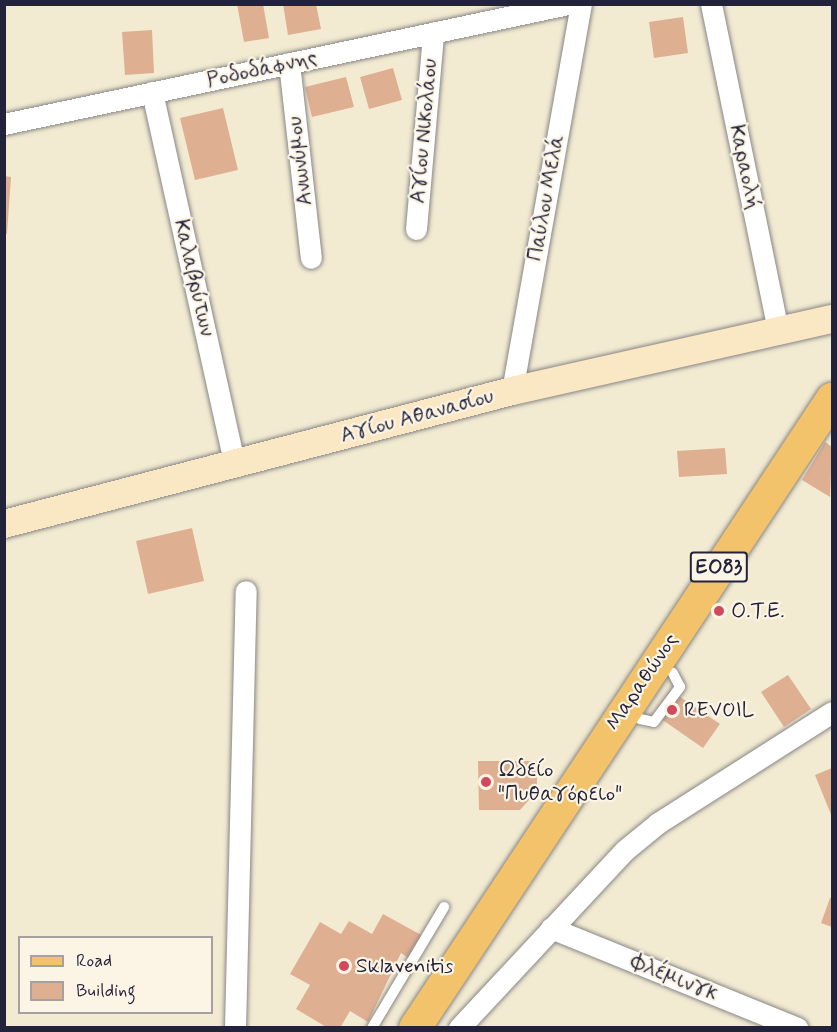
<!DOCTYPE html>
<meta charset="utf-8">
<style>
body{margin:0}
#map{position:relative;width:837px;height:1032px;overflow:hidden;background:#f2ebd2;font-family:Mynerve,sans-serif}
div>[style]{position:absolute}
.building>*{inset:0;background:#dfaf92}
.roads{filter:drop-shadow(0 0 2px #8a8686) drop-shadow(0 0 2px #8a8686)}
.lane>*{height:10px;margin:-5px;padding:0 5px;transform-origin:5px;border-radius:5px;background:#fff}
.street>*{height:21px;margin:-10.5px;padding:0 10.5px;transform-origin:10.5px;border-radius:10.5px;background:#fff}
.secondary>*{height:28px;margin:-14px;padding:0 14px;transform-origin:14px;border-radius:14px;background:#fae7c3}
.primary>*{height:32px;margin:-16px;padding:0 16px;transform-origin:16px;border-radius:16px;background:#f2c36a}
.dots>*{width:16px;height:16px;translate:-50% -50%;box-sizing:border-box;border:3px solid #fcf5e5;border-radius:50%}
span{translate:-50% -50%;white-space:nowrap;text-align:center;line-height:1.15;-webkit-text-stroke:4.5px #fcf5e5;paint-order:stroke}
.shield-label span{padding:2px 4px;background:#fcf5e5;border:2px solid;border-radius:4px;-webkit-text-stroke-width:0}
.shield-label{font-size:20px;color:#22223b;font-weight:700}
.street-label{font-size:21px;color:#22223b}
.poi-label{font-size:21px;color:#22223b}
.left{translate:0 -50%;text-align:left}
.frame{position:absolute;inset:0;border:6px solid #22223b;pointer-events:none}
.legend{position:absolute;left:18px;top:936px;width:195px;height:78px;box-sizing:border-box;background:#fcf5e5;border:2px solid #a5a1a1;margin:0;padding:8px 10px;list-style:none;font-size:18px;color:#22223b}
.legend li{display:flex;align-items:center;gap:12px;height:30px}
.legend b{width:30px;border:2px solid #a5a1a1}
</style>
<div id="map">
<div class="building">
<i style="clip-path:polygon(237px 4px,263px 4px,269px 38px,244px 42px)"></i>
<i style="clip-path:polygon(283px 4px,316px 4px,321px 29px,288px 35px)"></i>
<i style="clip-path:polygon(683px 17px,688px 53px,654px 58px,649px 22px)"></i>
<i style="clip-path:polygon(152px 30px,154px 73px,125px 75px,122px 32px)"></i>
<i style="clip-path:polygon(393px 68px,402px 100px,369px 109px,360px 77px)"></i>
<i style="clip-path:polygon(346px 77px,354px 107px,312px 117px,305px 87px)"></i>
<i style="clip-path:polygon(223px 108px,238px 170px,195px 180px,180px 118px)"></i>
<i style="clip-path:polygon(4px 176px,11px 177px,7px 234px,4px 234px)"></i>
<i style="clip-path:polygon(825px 442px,832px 447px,830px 497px,802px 480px)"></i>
<i style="clip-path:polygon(725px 448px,727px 474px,679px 477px,677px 451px)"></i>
<i style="clip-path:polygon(192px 528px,204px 581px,148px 594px,136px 541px)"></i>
<i style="clip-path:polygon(788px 675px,811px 709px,784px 727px,761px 692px)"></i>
<i style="clip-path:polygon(670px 690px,720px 724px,703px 748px,654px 714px)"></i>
<i style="clip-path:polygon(478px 761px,537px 761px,537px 791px,520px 810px,479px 810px)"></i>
<i style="clip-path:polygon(832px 768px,832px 817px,815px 775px)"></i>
<i style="clip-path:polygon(830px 898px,832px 898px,832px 927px,821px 923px)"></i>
<i style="clip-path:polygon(383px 914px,423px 936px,410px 959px,401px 953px,368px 1022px,350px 1011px,340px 1028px,328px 1028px,296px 1009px,310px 985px,290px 974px,320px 922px,341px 934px,349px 921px,372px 934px)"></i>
</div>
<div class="roads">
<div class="lane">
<i style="left:640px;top:719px;width:14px;rotate:12deg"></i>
<i style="left:654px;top:722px;width:44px;rotate:-53.4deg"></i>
<i style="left:680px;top:687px;width:16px;rotate:-117deg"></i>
<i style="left:372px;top:1028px;width:141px;rotate:-59.2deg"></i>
</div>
<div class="street">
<i style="left:711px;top:4px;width:332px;rotate:78.4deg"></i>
<i style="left:289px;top:63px;width:196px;rotate:83.6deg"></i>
<i style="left:152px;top:92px;width:382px;rotate:77.5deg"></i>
<i style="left:4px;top:124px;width:577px;rotate:-12.01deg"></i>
<i style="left:416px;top:229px;width:197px;rotate:-85deg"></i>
<i style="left:512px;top:391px;width:393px;rotate:-79.9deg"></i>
<i style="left:551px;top:928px;width:266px;rotate:22.1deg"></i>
<i style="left:235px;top:1028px;width:437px;rotate:-88.6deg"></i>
<i style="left:459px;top:1028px;width:243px;rotate:-47deg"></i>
<i style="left:625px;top:850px;width:43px;rotate:-39.3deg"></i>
<i style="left:658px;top:823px;width:206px;rotate:-32.5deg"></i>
</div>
<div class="secondary">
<i style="left:4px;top:524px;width:525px;rotate:-14.67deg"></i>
<i style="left:512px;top:391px;width:328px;rotate:-12.7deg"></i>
</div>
<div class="primary">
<i style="left:415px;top:1028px;width:755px;rotate:-56.46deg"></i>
</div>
</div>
<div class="dots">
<i style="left:719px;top:611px;background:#d1495b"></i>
<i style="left:672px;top:710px;background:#d1495b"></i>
<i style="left:486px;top:782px;background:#d1495b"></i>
<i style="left:344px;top:966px;background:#d1495b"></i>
</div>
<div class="shield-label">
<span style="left:719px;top:567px">ΕΟ83</span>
</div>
<div class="street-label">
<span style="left:262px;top:69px;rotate:-12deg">Ροδοδάφνης</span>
<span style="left:424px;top:131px;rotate:-85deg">Αγίου Νικολάου</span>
<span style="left:300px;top:161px;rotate:-97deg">Ανωνύμου</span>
<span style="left:745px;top:167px;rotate:78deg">Καραολή</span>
<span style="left:546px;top:198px;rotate:-80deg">Παύλου Μελά</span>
<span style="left:194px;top:278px;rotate:77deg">Καλαβρύτων</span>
<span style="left:417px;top:416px;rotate:-15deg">Αγίου Αθανασίου</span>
<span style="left:642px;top:682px;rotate:-56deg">Μαραθώνος</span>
<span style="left:674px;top:978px;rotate:22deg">Φλέμινγκ</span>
</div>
<div class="poi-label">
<span class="left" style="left:731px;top:611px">Ο.Τ.Ε.</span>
<span class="left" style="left:684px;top:710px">REVOIL</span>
<span class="left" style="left:498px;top:782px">Ωδείο<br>"Πυθαγόρειο"</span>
<span class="left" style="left:356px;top:966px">Sklavenitis</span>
</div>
<div class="frame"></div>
<ul class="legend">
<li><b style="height:8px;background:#f2c36a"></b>Road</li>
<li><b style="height:16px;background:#dfaf92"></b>Building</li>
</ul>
</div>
